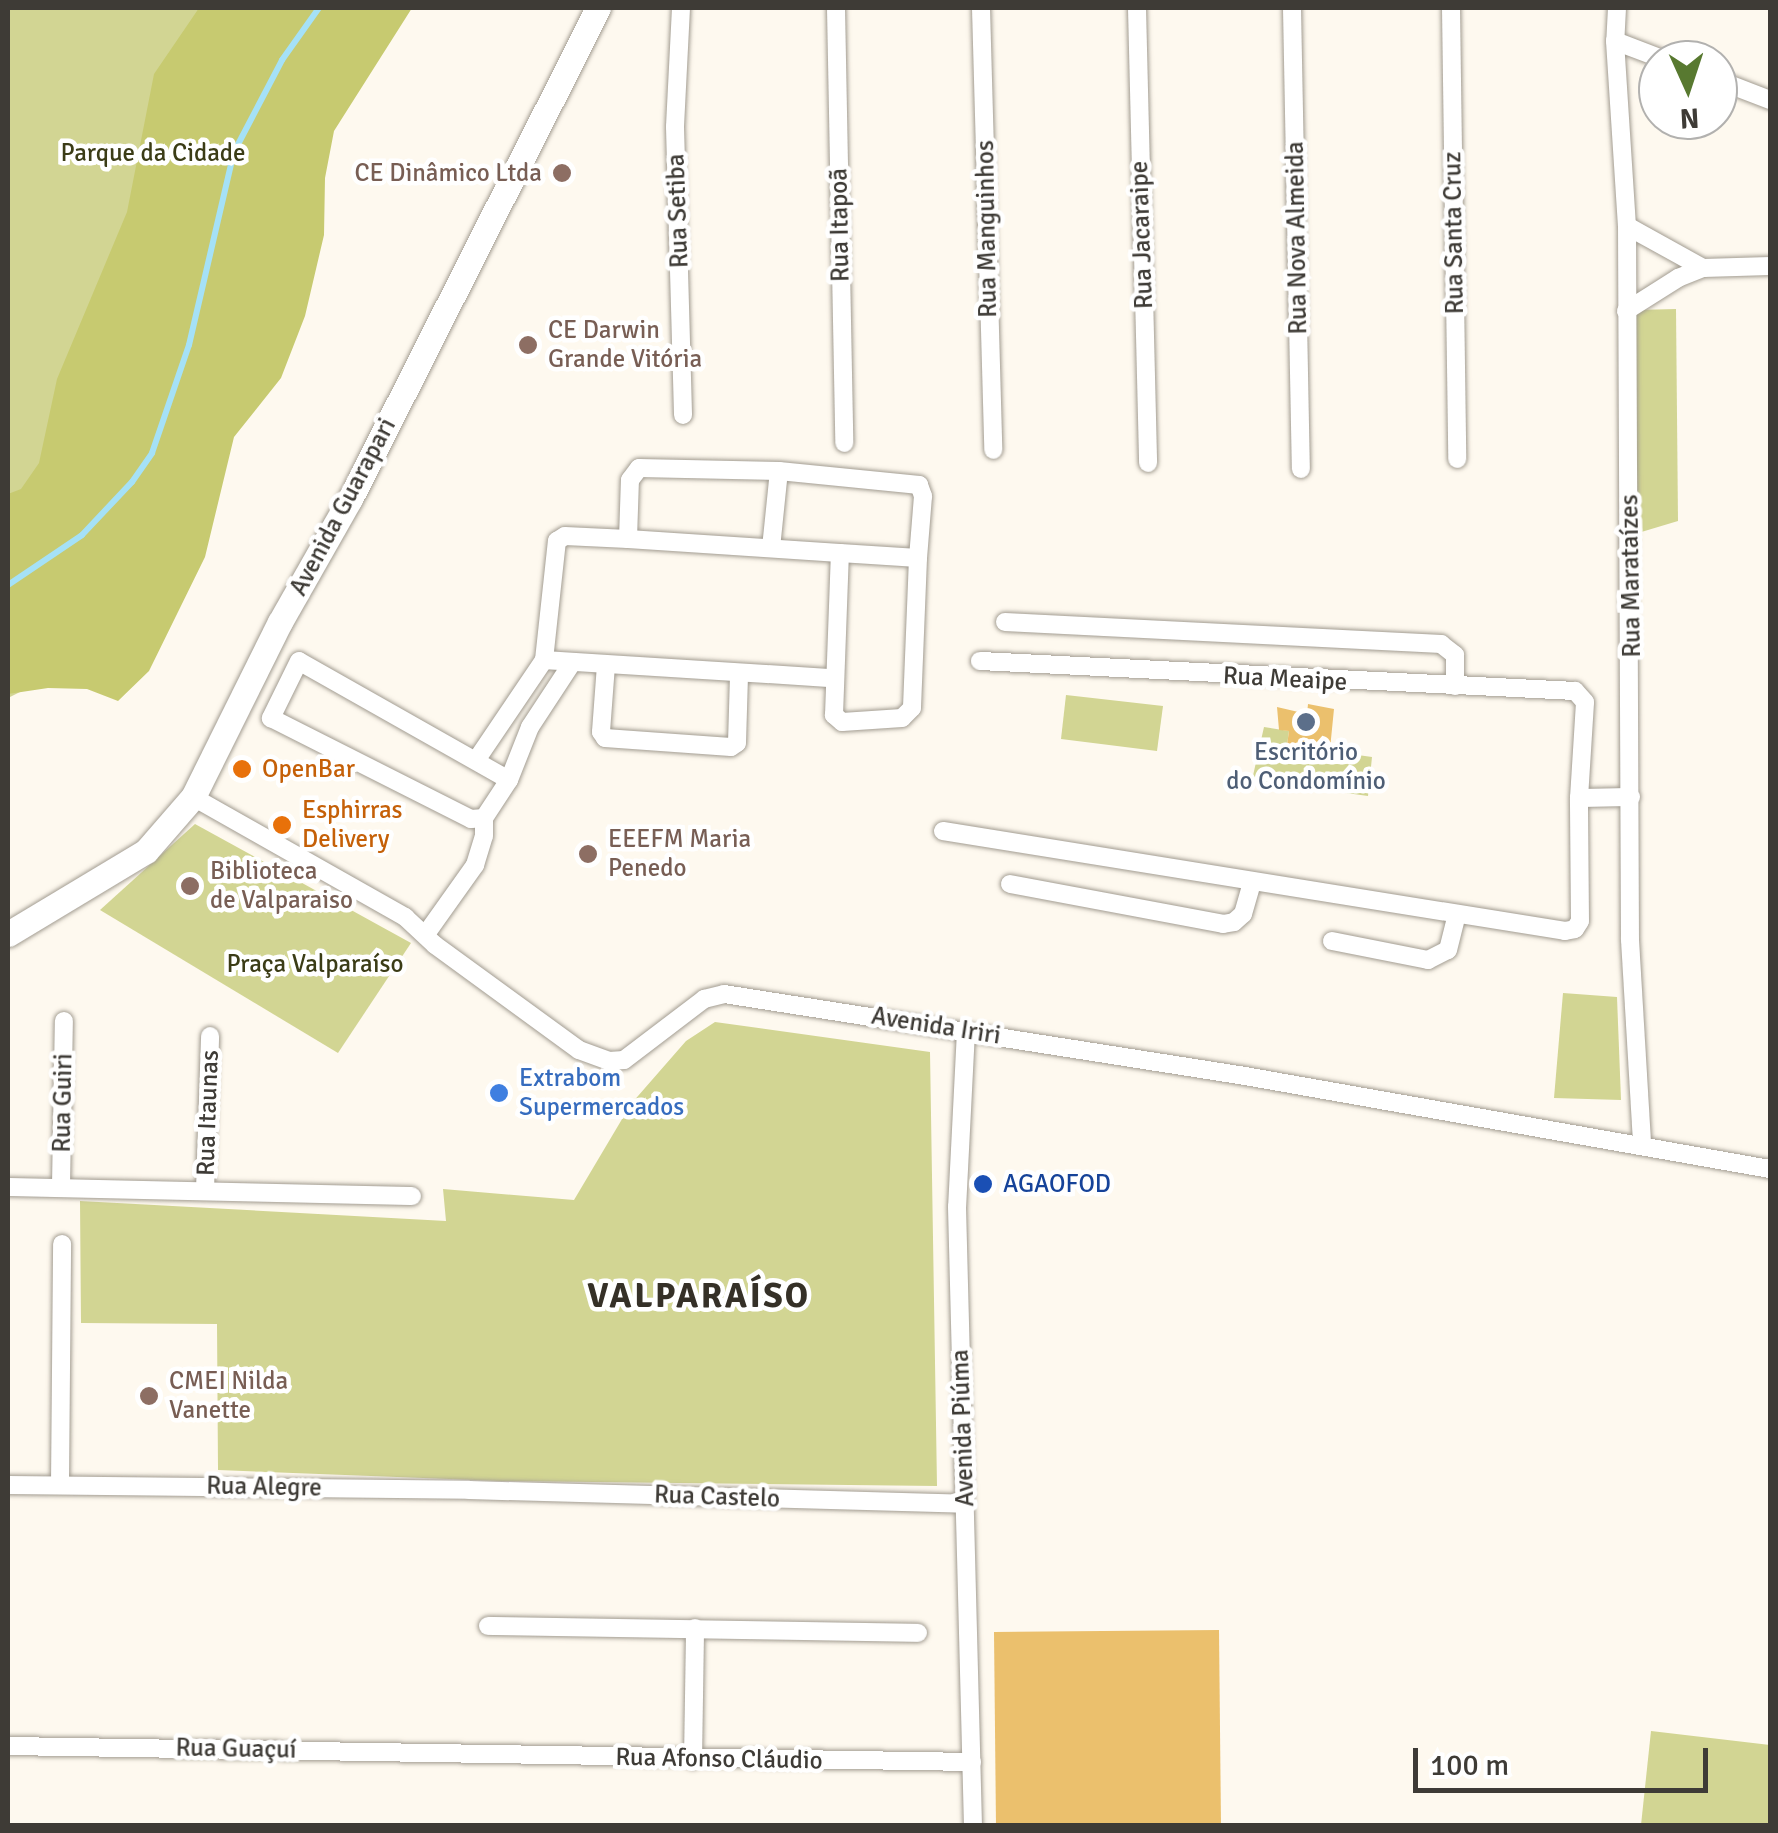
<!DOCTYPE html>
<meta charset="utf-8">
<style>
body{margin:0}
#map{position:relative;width:1778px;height:1833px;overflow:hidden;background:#fef9ef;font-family:Signika,sans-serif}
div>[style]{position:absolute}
.green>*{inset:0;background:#d2d593}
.forest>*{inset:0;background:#c7ca70}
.stream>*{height:6px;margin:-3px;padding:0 3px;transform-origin:3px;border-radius:3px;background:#a5e1f7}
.building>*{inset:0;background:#ebc06d}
.roads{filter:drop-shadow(0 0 2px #a29c91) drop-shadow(0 0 2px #a29c91)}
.street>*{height:18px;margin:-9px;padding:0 9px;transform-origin:9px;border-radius:9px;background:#fff}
.secondary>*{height:25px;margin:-12.5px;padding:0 12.5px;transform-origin:12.5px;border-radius:12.5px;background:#fff}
.dots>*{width:28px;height:28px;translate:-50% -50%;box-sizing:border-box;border:5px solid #fff;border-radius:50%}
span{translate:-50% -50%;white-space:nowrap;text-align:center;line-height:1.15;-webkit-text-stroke:9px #fff;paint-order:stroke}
.park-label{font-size:25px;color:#3b3c16}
.education-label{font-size:25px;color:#785e54}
.right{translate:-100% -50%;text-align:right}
.left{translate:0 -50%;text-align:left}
.street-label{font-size:25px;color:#3e3b36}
.service-label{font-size:25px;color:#4e5e75}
.food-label{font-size:25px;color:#c56008}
.shop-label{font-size:25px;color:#366cbe}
.transit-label{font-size:25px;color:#164399}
.district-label{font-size:35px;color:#353027;font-weight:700;letter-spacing:2.5px}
.frame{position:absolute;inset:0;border:10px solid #3e3b36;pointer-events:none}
.north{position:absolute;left:1638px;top:40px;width:100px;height:100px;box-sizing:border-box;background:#fff;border:2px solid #b2b1af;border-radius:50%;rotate:177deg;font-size:28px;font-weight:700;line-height:40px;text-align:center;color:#3e3b36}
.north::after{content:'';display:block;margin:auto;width:35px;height:45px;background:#587930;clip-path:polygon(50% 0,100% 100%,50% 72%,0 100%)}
.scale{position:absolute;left:1413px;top:1748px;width:295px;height:45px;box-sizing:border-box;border:5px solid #3e3b36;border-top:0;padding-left:12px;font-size:30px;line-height:35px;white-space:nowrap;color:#3e3b36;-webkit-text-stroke:8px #fff;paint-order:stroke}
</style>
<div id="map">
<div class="green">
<i style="clip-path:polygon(8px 8px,396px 8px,30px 687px,8px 698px)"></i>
<i style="clip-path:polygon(1676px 309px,1678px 521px,1638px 533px,1635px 310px)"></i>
<i style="clip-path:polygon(1066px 695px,1163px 706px,1157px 751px,1061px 739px)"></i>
<i style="clip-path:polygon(1264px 727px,1289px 731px,1287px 745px,1372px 757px,1368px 796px,1252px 780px)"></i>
<i style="clip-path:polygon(195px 824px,411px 943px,338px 1053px,100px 910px)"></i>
<i style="clip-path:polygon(1563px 993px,1617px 997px,1621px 1100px,1554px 1098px)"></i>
<i style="clip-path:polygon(715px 1022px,930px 1052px,937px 1486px,501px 1481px,218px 1470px,217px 1324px,81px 1323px,80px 1201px,446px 1221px,443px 1189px,574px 1200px,631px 1104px,686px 1041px)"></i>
<i style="clip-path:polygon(1651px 1731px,1770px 1745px,1770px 1825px,1641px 1825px)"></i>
</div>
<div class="forest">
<i style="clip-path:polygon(199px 8px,412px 8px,334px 131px,325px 178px,324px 235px,305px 316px,281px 378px,234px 437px,205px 557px,149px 671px,118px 701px,87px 689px,48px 688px,8px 694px,8px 494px,21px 489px,39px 463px,57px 379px,127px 212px,154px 74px)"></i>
</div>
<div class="stream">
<i style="left:8px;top:585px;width:89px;rotate:-34deg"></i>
<i style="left:82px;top:535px;width:73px;rotate:-46.7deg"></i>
<i style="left:132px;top:482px;width:35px;rotate:-55deg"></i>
<i style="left:152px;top:453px;width:114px;rotate:-71.1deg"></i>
<i style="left:189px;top:345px;width:198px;rotate:-76.9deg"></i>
<i style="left:234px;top:152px;width:104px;rotate:-62.4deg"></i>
<i style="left:282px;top:60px;width:64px;rotate:-54.6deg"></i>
</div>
<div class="building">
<i style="clip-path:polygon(1308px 704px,1334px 709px,1330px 749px,1287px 745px,1289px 731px,1279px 730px,1277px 707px,1307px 714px)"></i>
<i style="clip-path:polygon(1219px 1630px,1221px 1826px,996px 1826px,994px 1632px)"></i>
</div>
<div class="roads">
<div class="street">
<i style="left:681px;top:8px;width:119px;rotate:92.9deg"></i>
<i style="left:675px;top:127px;width:288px;rotate:88.4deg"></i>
<i style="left:836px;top:8px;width:435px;rotate:88.9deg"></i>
<i style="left:981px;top:8px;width:442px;rotate:88.4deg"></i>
<i style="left:1137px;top:8px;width:455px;rotate:88.6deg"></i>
<i style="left:1292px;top:8px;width:461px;rotate:88.9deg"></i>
<i style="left:1451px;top:8px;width:451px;rotate:89.2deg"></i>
<i style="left:1617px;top:8px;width:33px;rotate:93deg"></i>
<i style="left:1615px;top:41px;width:185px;rotate:86.3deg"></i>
<i style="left:1627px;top:226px;width:714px;rotate:89.76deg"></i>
<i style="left:1630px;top:940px;width:204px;rotate:86.6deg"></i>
<i style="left:1615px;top:41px;width:53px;rotate:20.8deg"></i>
<i style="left:1718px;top:80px;width:56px;rotate:21deg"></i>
<i style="left:1627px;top:226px;width:87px;rotate:28.9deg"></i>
<i style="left:1626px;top:311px;width:62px;rotate:-32.4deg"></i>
<i style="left:1678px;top:278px;width:27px;rotate:-22deg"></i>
<i style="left:1703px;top:268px;width:67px;rotate:-1.7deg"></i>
<i style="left:628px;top:539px;width:59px;rotate:-88.1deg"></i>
<i style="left:630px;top:480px;width:15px;rotate:-53deg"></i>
<i style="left:639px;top:468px;width:140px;rotate:1.2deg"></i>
<i style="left:779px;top:471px;width:141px;rotate:5.7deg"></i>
<i style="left:919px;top:485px;width:12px;rotate:70deg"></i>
<i style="left:923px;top:496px;width:62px;rotate:94.6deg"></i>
<i style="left:771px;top:548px;width:77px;rotate:-84.1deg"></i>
<i style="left:1005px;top:622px;width:437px;rotate:2.9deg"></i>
<i style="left:1441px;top:644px;width:18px;rotate:38deg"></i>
<i style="left:1455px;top:655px;width:31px;rotate:90deg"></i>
<i style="left:544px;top:660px;width:120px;rotate:-83.8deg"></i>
<i style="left:557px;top:541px;width:9px;rotate:-32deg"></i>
<i style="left:565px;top:536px;width:63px;rotate:2.7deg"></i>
<i style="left:628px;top:539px;width:212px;rotate:3.8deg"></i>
<i style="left:840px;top:553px;width:78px;rotate:3.7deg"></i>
<i style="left:918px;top:558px;width:150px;rotate:92.3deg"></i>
<i style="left:912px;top:708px;width:14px;rotate:135deg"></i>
<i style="left:902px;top:718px;width:60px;rotate:176.2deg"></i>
<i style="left:842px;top:722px;width:11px;rotate:-139deg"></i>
<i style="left:834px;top:715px;width:162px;rotate:-87.9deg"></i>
<i style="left:606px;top:665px;width:67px;rotate:94.3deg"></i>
<i style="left:601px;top:732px;width:7px;rotate:56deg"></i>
<i style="left:605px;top:738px;width:126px;rotate:4.1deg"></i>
<i style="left:731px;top:747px;width:7px;rotate:-34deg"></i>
<i style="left:737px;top:743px;width:69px;rotate:-88.3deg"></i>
<i style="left:477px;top:759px;width:120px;rotate:-55.9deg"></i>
<i style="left:544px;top:660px;width:289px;rotate:3.6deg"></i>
<i style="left:509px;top:780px;width:241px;rotate:-150.5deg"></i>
<i style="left:299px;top:661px;width:64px;rotate:116.2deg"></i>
<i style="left:271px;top:718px;width:224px;rotate:26.8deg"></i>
<i style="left:471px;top:819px;width:13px;rotate:-4deg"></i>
<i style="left:484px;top:818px;width:45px;rotate:-56.7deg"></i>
<i style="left:509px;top:780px;width:57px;rotate:-68.4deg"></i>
<i style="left:530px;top:727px;width:77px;rotate:-56.7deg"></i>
<i style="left:193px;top:797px;width:244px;rotate:29.5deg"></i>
<i style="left:405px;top:917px;width:41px;rotate:43deg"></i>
<i style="left:435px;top:945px;width:178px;rotate:36.1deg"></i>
<i style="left:579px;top:1050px;width:32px;rotate:20deg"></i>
<i style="left:609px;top:1061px;width:15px;rotate:-4deg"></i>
<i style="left:624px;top:1060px;width:101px;rotate:-37.3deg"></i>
<i style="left:704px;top:999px;width:21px;rotate:-14deg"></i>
<i style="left:724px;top:994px;width:527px;rotate:8.94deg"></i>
<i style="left:1245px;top:1076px;width:533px;rotate:10.05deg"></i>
<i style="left:1579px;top:798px;width:52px;rotate:-1.1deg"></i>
<i style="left:943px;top:831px;width:630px;rotate:9.13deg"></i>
<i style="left:1565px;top:931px;width:10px;rotate:-11deg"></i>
<i style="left:1575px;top:929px;width:9px;rotate:-58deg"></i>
<i style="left:1580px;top:921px;width:123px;rotate:-90.5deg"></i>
<i style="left:1579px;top:798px;width:96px;rotate:-86.4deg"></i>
<i style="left:1585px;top:702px;width:15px;rotate:-132deg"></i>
<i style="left:1575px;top:691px;width:596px;rotate:-177.11deg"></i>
<i style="left:1010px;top:884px;width:217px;rotate:10.6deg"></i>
<i style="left:1223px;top:924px;width:11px;rotate:-10deg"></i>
<i style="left:1234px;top:922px;width:12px;rotate:-42deg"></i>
<i style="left:1243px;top:914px;width:32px;rotate:-74deg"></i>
<i style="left:426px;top:934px;width:85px;rotate:-54.6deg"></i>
<i style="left:475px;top:865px;width:30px;rotate:-73deg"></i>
<i style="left:484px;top:836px;width:18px;rotate:-90deg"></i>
<i style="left:1332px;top:941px;width:98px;rotate:11.2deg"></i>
<i style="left:1428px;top:960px;width:22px;rotate:-27deg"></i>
<i style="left:1448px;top:950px;width:36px;rotate:-76deg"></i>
<i style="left:966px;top:1031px;width:176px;rotate:92.9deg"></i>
<i style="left:957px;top:1207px;width:619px;rotate:88.52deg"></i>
<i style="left:61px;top:1186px;width:165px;rotate:-89deg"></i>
<i style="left:8px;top:1187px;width:404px;rotate:1.3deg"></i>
<i style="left:205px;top:1190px;width:154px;rotate:-88.1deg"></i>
<i style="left:60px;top:1484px;width:240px;rotate:-89.5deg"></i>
<i style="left:8px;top:1485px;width:461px;rotate:0.6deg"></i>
<i style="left:469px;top:1490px;width:496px;rotate:1.6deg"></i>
<i style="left:488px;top:1626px;width:430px;rotate:0.9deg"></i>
<i style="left:8px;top:1746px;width:964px;rotate:0.95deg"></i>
<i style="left:693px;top:1760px;width:132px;rotate:-89.1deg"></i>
</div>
<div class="secondary">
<i style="left:8px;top:934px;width:161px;rotate:-31deg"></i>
<i style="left:146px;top:851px;width:72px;rotate:-49deg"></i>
<i style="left:193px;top:797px;width:195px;rotate:-63.6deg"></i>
<i style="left:280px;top:622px;width:142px;rotate:-60.4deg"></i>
<i style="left:350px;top:499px;width:550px;rotate:-63.2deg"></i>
</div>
</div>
<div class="dots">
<i style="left:562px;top:173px;background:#8d6e63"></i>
<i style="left:528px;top:345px;background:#8d6e63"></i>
<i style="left:1306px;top:722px;background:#5c6f8a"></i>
<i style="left:242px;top:769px;background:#e8710a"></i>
<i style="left:282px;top:825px;background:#e8710a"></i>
<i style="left:588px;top:854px;background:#8d6e63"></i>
<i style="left:190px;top:886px;background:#8d6e63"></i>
<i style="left:499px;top:1093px;background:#3f7fe0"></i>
<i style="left:983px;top:1184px;background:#1a4fb4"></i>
<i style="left:149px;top:1396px;background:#8d6e63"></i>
</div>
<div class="park-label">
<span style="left:153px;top:153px">Parque da Cidade</span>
<span style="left:315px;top:964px">Praça Valparaíso</span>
</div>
<div class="education-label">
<span class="right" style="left:542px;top:173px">CE Dinâmico Ltda</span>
<span class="left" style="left:548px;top:345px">CE Darwin<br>Grande Vitória</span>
<span class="left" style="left:608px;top:854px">EEEFM Maria<br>Penedo</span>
<span class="left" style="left:210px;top:886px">Biblioteca<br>de Valparaiso</span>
<span class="left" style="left:169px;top:1396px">CMEI Nilda<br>Vanette</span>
</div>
<div class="street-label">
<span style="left:678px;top:211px;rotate:-92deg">Rua Setiba</span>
<span style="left:840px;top:225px;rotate:-91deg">Rua Itapoã</span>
<span style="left:987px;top:229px;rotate:-91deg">Rua Manguinhos</span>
<span style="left:1454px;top:233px;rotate:-91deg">Rua Santa Cruz</span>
<span style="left:1142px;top:235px;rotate:-92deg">Rua Jacaraipe</span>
<span style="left:1297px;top:238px;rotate:-91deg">Rua Nova Almeida</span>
<span style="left:343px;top:507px;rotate:-62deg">Avenida Guarapari</span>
<span style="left:1631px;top:576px;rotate:-91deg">Rua Marataízes</span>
<span style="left:1285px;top:679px;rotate:3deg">Rua Meaipe</span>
<span style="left:936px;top:1026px;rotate:9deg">Avenida Iriri</span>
<span style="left:63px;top:1103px;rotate:-89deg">Rua Guiri</span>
<span style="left:208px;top:1113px;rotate:-88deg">Rua Itaunas</span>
<span style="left:963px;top:1428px;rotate:-92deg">Avenida Piúma</span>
<span style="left:264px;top:1487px;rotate:1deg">Rua Alegre</span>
<span style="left:717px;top:1497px;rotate:2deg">Rua Castelo</span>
<span style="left:236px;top:1749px;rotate:1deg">Rua Guaçuí</span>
<span style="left:719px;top:1759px;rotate:1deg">Rua Afonso Cláudio</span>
</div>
<div class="service-label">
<span style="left:1306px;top:767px">Escritório<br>do Condomínio</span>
</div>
<div class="food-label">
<span class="left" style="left:262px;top:769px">OpenBar</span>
<span class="left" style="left:302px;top:825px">Esphirras<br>Delivery</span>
</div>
<div class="shop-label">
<span class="left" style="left:519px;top:1093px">Extrabom<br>Supermercados</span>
</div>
<div class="transit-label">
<span class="left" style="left:1003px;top:1184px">AGAOFOD</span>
</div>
<div class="district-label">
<span style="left:699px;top:1296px">VALPARAÍSO</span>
</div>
<div class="frame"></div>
<div class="north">N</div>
<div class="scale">100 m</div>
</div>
